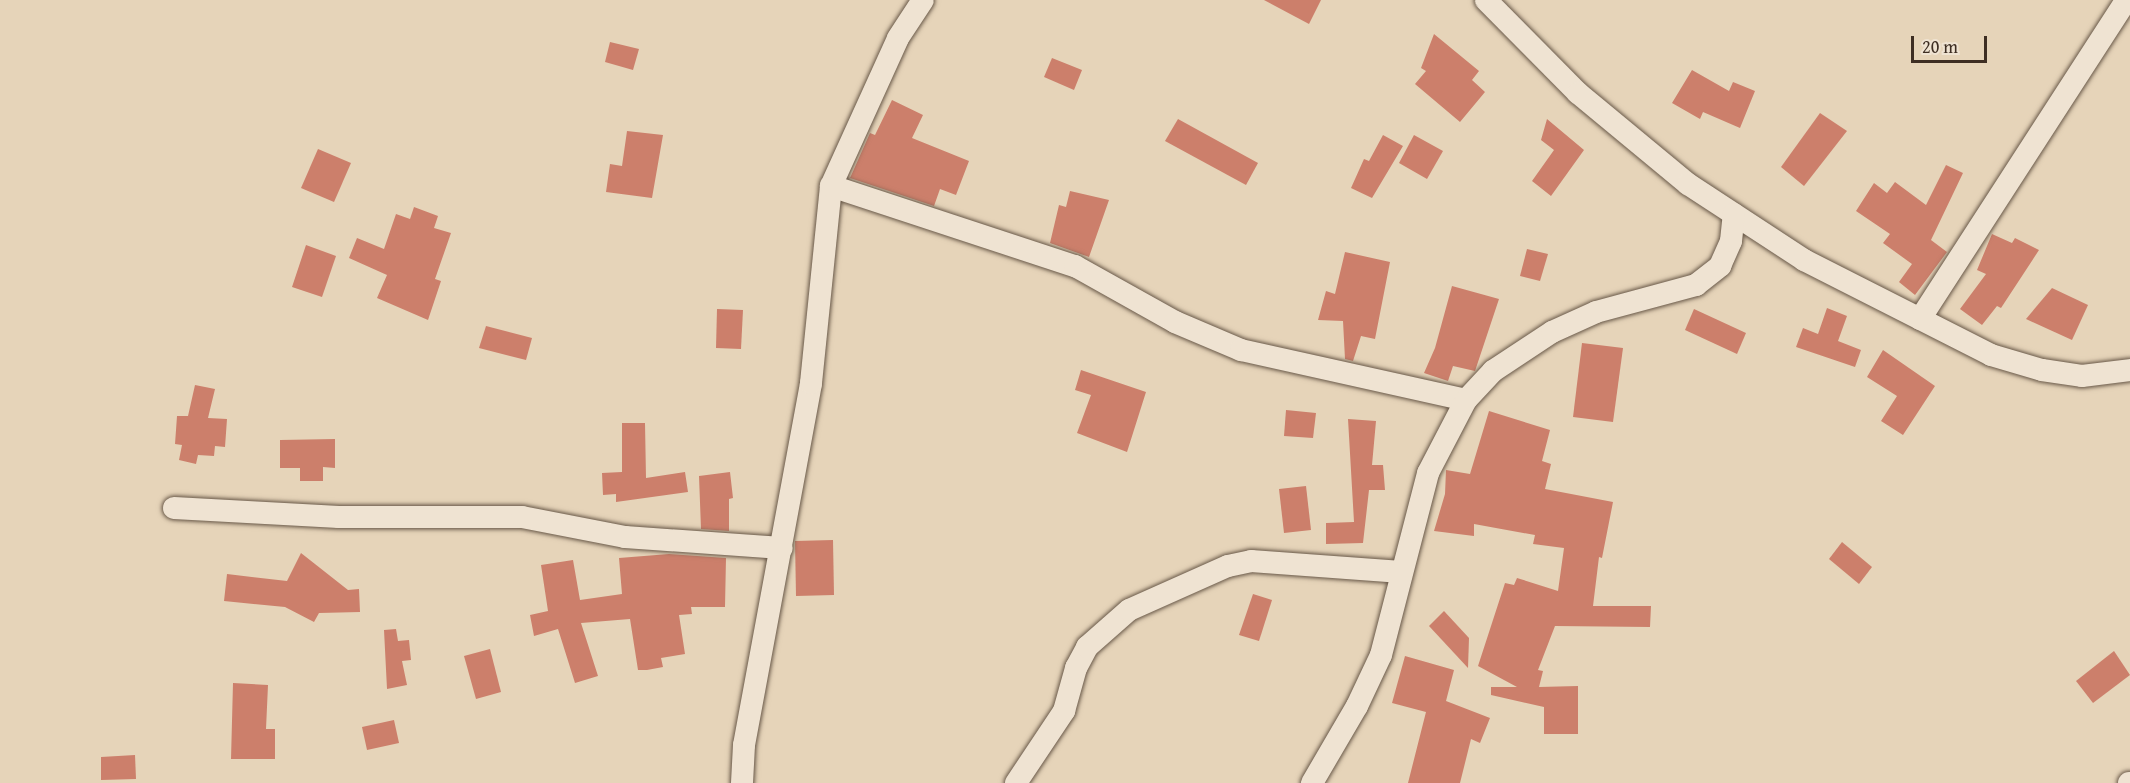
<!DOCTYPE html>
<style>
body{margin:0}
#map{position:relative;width:2130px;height:783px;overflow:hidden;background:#e6d4b9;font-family:"Gentium Book Plus",serif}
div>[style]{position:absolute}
.building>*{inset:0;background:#cc7f6b}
.roads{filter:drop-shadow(0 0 2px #685848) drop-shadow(0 0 2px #685848)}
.street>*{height:22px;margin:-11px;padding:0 11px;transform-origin:11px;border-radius:11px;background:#efe3d2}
span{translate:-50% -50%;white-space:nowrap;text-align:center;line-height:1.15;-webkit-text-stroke:4.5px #efe3d2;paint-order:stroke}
.scale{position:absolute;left:1911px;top:36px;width:76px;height:27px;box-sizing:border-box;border:3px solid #3e2e23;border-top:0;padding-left:8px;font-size:18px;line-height:21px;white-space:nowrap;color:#3e2e23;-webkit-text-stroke:4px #efe3d2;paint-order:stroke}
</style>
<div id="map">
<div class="building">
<i style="clip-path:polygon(1264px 0,1321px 0,1309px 24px)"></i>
<i style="clip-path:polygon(1434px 34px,1479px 71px,1472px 80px,1485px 92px,1460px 122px,1415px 84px,1426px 71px,1421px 68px)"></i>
<i style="clip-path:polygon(610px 42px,639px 49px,633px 70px,605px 62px)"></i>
<i style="clip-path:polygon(1052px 58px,1082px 70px,1074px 90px,1044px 77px)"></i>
<i style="clip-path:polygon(1692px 70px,1729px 91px,1733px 82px,1755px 91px,1740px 128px,1703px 112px,1700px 119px,1672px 103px)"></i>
<i style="clip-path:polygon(892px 100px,923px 115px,912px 138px,969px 161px,956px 195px,940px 189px,934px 206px,850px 178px,870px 133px,875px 135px)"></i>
<i style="clip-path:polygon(1820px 113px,1847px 131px,1804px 186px,1781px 167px)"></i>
<i style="clip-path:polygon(1178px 119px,1258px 163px,1246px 185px,1165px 141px)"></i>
<i style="clip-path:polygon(1547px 119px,1584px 150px,1551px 196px,1532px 181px,1554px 150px,1541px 140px)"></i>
<i style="clip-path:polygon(627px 131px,663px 135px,652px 198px,606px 192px,610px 164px,622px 166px)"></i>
<i style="clip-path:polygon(1383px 135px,1403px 146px,1372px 198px,1351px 188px,1364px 159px,1369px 161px)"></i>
<i style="clip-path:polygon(1414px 135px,1443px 151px,1427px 179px,1399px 163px)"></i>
<i style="clip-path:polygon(318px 149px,351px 163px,334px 202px,301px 188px)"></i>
<i style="clip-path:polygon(1946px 165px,1963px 173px,1931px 240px,1947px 252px,1915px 295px,1899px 282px,1912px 264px,1883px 243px,1890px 234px,1856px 211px,1874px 183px,1887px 193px,1895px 182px,1926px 205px)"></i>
<i style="clip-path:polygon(1070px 191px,1109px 200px,1089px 257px,1050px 243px,1059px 205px,1066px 207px)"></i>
<i style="clip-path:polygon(414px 207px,438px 216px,434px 228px,451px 233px,435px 279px,441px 281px,428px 320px,377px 298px,387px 275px,349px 258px,357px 238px,384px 249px,396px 214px,410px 219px)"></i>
<i style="clip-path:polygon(1992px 234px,2012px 243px,2015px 238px,2039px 250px,2001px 308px,1997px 306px,1982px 325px,1960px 309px,1986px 274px,1977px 270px)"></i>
<i style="clip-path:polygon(306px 245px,336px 256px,322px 297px,292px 287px)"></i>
<i style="clip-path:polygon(1527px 249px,1548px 254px,1540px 281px,1520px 276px)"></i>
<i style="clip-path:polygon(1345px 252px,1390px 262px,1375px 339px,1361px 336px,1353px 361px,1345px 359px,1343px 321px,1318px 320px,1326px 291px,1335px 294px)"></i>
<i style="clip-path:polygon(1452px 286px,1499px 299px,1475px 371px,1453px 366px,1448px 381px,1424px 373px,1435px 348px)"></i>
<i style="clip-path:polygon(2052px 288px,2088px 305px,2072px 340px,2026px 319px)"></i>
<i style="clip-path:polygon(1827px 308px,1847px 316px,1838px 341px,1861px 350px,1855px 367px,1796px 347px,1803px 328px,1818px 334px)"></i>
<i style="clip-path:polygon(717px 309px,743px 310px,741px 349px,716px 348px)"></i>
<i style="clip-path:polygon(1694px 309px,1746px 333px,1737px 354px,1685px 330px)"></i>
<i style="clip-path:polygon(486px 326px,532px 338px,526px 360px,479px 348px)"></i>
<i style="clip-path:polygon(1582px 343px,1623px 348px,1613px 422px,1573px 417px)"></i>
<i style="clip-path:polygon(1883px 350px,1935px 386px,1903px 435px,1881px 421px,1897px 396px,1867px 377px)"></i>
<i style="clip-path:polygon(1081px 370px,1146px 392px,1127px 452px,1077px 433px,1091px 395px,1075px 390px)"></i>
<i style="clip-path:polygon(195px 385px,215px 389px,208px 418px,227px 419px,225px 447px,215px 446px,214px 456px,198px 455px,196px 464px,179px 460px,182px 445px,175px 444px,177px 416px,188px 416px)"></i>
<i style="clip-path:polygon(1286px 410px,1316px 413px,1313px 438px,1284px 436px)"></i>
<i style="clip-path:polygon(1489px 411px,1550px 430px,1542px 461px,1551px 464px,1545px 489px,1613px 502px,1602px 558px,1599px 557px,1593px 606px,1651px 606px,1650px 627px,1555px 626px,1538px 670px,1543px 671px,1539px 687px,1578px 686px,1578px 734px,1544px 734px,1544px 707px,1491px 695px,1491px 687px,1517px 687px,1478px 666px,1505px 583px,1514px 585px,1517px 578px,1558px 591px,1564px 548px,1533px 544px,1535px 535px,1474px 524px,1474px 536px,1434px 531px,1445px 494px,1446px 470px,1470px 474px)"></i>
<i style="clip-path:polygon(1348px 419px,1376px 421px,1372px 465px,1383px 465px,1385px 490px,1369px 490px,1363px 543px,1326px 544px,1326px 523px,1354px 522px)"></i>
<i style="clip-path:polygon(622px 423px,645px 423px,646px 478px,685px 472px,688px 492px,616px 502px,616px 494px,603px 495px,602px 473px,622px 472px)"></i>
<i style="clip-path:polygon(335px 439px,335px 468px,323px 467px,323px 481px,300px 481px,300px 468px,280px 468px,280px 440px)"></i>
<i style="clip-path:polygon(730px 472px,733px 498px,729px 499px,729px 531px,701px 529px,699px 476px)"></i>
<i style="clip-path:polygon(1306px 486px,1311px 530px,1284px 533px,1279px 489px)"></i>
<i style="clip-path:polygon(833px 540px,834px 595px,796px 596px,795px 541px)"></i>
<i style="clip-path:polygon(1842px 542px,1872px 567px,1859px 584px,1829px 559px)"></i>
<i style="clip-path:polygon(301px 553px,348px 590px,359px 589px,360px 612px,319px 613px,314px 622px,285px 607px,224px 601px,227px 574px,287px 581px)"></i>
<i style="clip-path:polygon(669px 554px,726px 558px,725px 607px,691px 607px,692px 614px,679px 615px,685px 654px,661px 658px,663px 667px,647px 670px,638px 670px,630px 619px,581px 623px,598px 676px,575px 683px,558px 629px,534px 636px,530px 615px,548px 611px,541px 565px,573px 560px,580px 600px,622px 594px,619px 558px)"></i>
<i style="clip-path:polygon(1253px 594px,1272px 600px,1259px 641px,1239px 635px)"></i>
<i style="clip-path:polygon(1444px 611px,1469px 638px,1468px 668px,1429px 626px)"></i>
<i style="clip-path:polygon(396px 629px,398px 641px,409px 640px,411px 660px,402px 661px,407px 685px,387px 689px,384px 630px)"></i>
<i style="clip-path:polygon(490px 649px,501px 692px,476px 699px,464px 656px)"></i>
<i style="clip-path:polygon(2114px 651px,2130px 675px,2093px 703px,2076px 681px)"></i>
<i style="clip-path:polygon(1405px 656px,1454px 670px,1446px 701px,1490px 718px,1480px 743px,1471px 739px,1460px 783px,1408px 783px,1426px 712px,1392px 703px)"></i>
<i style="clip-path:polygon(233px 683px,268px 685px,266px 729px,275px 729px,275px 759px,231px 759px)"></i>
<i style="clip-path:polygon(394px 720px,399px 743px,367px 750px,362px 727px)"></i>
<i style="clip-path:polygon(135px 755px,136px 779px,101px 780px,101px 757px)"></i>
</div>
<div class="roads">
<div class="street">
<i style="left:1486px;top:0;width:131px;rotate:45.3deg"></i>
<i style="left:1578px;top:93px;width:143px;rotate:39.6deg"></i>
<i style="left:1688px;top:184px;width:139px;rotate:33.2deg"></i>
<i style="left:1804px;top:260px;width:210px;rotate:26.9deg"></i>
<i style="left:1991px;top:355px;width:53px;rotate:16.4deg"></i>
<i style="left:2042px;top:370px;width:40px;rotate:8.5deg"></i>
<i style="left:2082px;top:376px;width:48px;rotate:-7.1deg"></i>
<i style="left:831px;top:186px;width:257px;rotate:18.2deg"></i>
<i style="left:1075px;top:266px;width:115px;rotate:29.2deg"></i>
<i style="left:1175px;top:322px;width:72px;rotate:23deg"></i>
<i style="left:1241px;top:350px;width:230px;rotate:12.5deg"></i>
<i style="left:1920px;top:319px;width:380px;rotate:-57.1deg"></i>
<i style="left:174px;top:508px;width:165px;rotate:3.1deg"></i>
<i style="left:339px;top:517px;width:183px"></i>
<i style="left:522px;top:517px;width:105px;rotate:11deg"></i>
<i style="left:625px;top:537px;width:157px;rotate:4deg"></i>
<i style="left:742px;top:783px;width:38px;rotate:-87deg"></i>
<i style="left:744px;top:745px;width:368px;rotate:-79.5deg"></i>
<i style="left:811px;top:383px;width:198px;rotate:-84.2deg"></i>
<i style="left:831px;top:186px;width:162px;rotate:-65.6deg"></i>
<i style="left:898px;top:38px;width:45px;rotate:-56.7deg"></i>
<i style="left:1016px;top:783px;width:87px;rotate:-56.3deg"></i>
<i style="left:1064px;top:711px;width:45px;rotate:-74.4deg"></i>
<i style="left:1076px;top:668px;width:24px;rotate:-62deg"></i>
<i style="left:1087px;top:647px;width:56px;rotate:-41.4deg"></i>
<i style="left:1129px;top:610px;width:108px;rotate:-24deg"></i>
<i style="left:1228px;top:566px;width:24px;rotate:-12deg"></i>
<i style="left:1251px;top:561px;width:151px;rotate:4.2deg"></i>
<i style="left:1312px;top:783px;width:89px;rotate:-59.7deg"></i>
<i style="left:1357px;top:706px;width:56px;rotate:-64.8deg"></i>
<i style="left:1381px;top:655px;width:188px;rotate:-75.5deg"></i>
<i style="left:1428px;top:473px;width:82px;rotate:-62.5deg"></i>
<i style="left:1466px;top:400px;width:40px;rotate:-47deg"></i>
<i style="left:1493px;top:371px;width:71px;rotate:-33.5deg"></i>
<i style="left:1552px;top:332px;width:48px;rotate:-24.4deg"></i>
<i style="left:1596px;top:312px;width:104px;rotate:-15.1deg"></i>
<i style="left:1696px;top:285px;width:31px;rotate:-38deg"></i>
<i style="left:1720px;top:266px;width:27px;rotate:-66deg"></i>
<i style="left:1731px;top:241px;width:27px;rotate:-84deg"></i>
<i style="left:2129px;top:783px;width:1px"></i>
</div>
</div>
<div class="scale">20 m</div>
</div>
